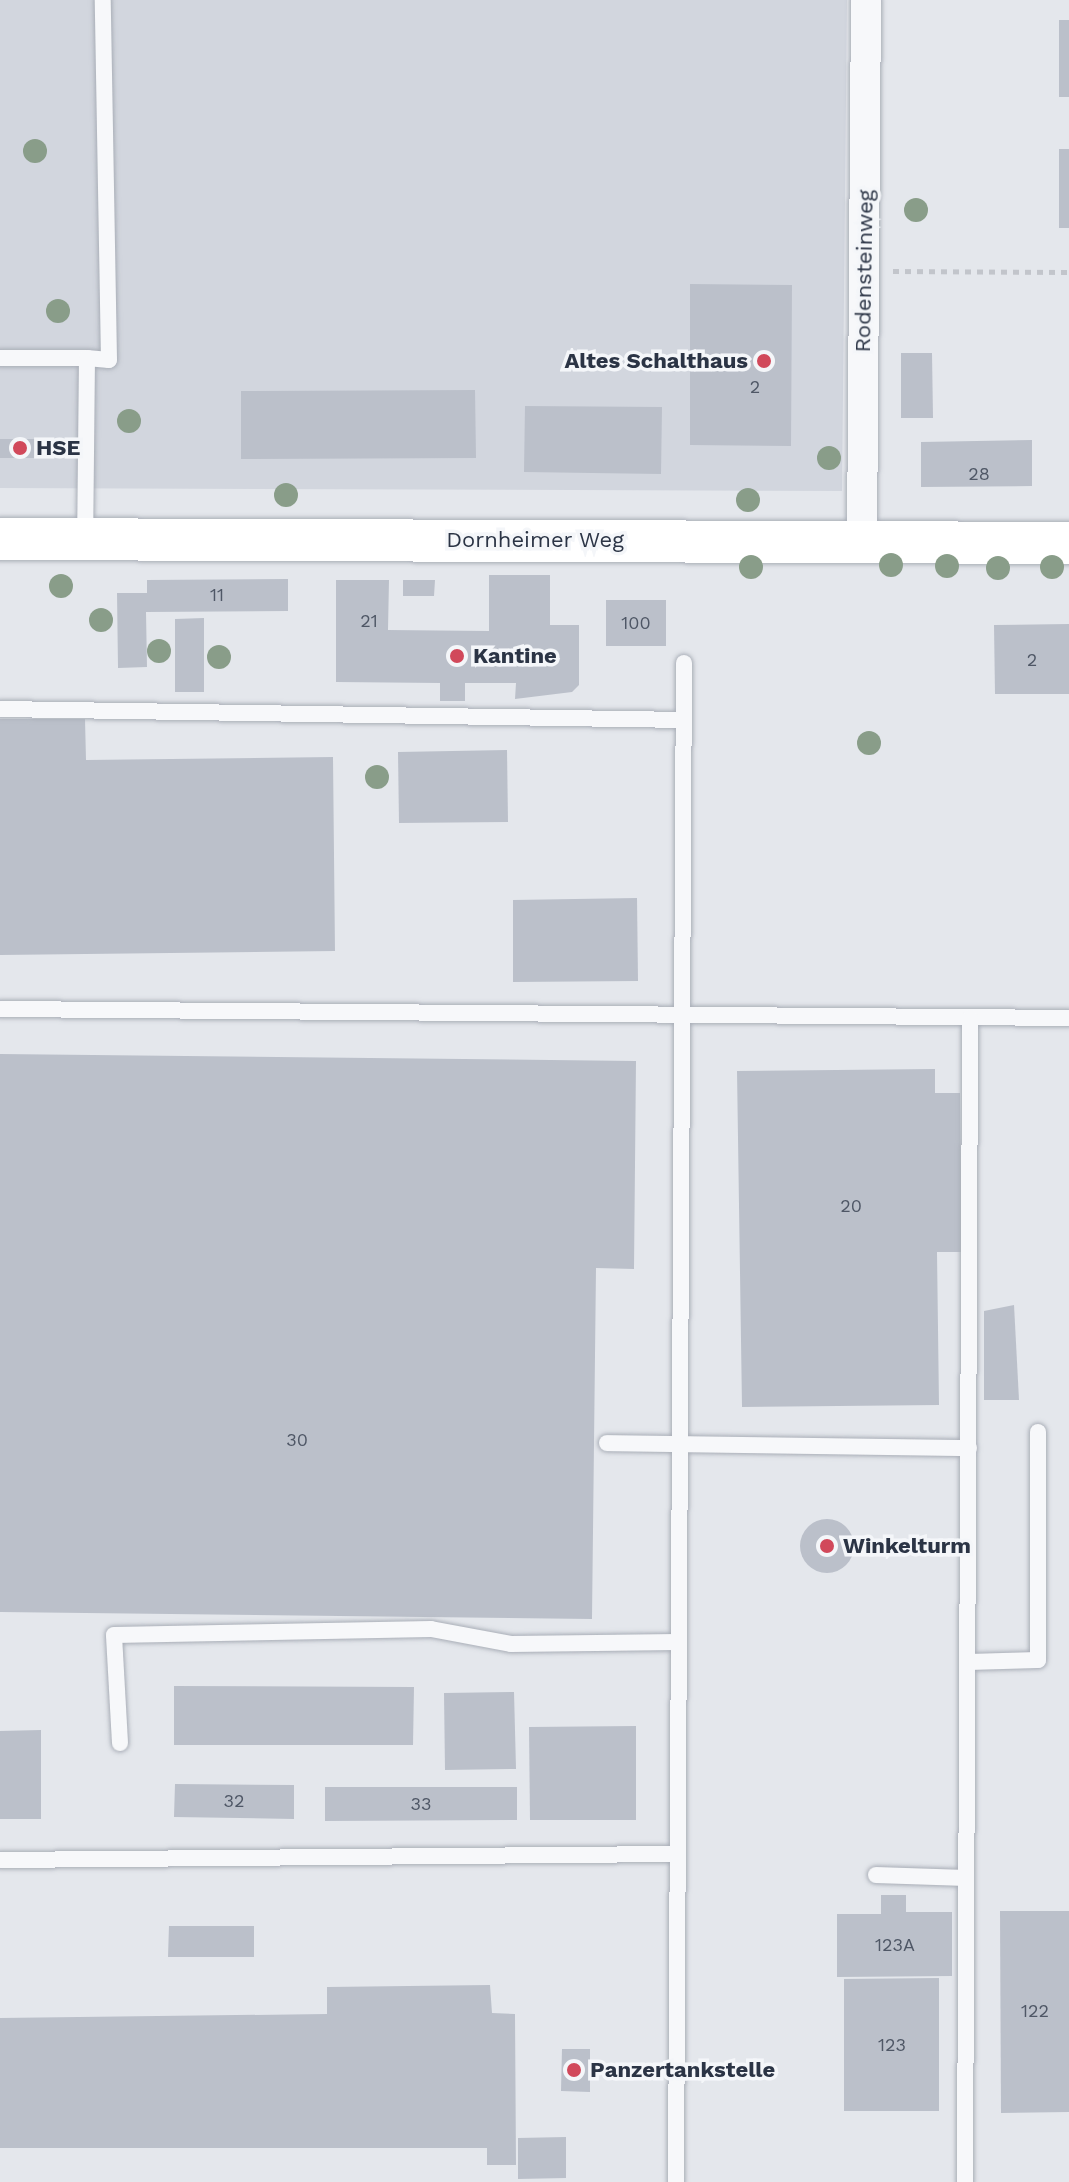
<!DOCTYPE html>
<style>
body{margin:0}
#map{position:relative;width:1069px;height:2182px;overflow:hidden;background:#e4e7ec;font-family:"Work Sans",sans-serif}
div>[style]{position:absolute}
.built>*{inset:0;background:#d2d6de}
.building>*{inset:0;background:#bbc0ca}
.round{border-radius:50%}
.path>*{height:5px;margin-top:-2.5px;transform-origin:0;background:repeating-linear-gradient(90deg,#c2c5cb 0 6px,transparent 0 12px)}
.roads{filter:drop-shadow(0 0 2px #a9aeb7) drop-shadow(0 0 2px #a9aeb7)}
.service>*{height:16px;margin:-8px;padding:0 8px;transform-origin:8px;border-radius:8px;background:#f7f8fa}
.minor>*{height:30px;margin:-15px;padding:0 15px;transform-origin:15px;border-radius:15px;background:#f7f8fa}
.secondary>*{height:42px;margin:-21px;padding:0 21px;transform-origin:21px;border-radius:21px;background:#fff}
.trees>*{width:24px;height:24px;margin:-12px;border-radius:50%;background:#899d89}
.dots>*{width:22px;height:22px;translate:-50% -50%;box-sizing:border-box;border:4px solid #f4f6f9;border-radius:50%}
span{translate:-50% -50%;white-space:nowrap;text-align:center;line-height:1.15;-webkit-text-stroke:7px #f4f6f9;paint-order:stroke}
.number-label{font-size:18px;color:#4f5766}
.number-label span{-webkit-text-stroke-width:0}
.street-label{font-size:22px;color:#2b3445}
.poi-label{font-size:22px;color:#2b3445;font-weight:700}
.right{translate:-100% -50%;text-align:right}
.left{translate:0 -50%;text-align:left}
</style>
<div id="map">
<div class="built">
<i style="clip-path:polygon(0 0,847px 0,842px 491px,0 488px)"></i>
</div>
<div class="building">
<i style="clip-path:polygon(1059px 20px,1069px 20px,1069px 97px,1059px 97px)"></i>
<i style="clip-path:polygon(1059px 149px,1069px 149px,1069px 228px,1059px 228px)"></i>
<i style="clip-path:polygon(690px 284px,792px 285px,791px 446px,690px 445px)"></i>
<i style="clip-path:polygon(901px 353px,932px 353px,933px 418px,901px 418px)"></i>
<i style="clip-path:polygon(475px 390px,476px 458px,241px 459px,241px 391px)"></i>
<i style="clip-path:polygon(525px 406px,662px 407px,661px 474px,524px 472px)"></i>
<i style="clip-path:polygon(0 439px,39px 439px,39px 458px,0 458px)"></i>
<i style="clip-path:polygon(1032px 440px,1032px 486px,921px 487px,921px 442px)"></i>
<i style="clip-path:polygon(489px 575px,550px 575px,550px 625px,579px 625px,579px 685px,572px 692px,515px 699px,516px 683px,465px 683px,465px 701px,440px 701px,440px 683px,336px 682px,336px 580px,389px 580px,388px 630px,489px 631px)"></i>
<i style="clip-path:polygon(288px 579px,288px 611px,146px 612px,147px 667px,118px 668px,117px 593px,147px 593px,147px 580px)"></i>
<i style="clip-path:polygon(403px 580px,435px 580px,434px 596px,403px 596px)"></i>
<i style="clip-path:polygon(606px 600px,666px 600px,666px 646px,606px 646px)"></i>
<i style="clip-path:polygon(204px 618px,204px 692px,175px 692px,175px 619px)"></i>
<i style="clip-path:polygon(1069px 624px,1069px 694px,995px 694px,994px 625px)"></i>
<i style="clip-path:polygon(0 719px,85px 719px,86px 760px,333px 757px,335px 951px,0 955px)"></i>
<i style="clip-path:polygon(507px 750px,508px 822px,399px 823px,398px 752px)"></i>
<i style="clip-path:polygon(637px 898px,638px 981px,513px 982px,513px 900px)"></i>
<i style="clip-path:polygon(0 1054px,636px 1061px,634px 1269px,596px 1268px,592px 1619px,0 1612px)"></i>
<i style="clip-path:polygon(935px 1069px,935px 1093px,960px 1093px,962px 1252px,937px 1252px,939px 1405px,742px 1407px,737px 1071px)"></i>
<i style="clip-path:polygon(1014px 1305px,1019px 1400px,984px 1400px,984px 1311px)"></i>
<i class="round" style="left:800px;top:1519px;width:54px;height:54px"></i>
<i style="clip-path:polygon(174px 1686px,414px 1687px,413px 1745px,174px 1745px)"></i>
<i style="clip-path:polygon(514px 1692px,516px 1769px,445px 1770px,444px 1693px)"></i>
<i style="clip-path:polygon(636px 1726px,636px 1820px,530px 1820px,529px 1727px)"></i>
<i style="clip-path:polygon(41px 1730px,41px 1819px,0 1819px,0 1731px)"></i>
<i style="clip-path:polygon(175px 1784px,294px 1785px,294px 1819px,174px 1817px)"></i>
<i style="clip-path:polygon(325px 1787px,517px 1787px,517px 1820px,325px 1821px)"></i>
<i style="clip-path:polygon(881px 1895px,906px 1895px,906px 1912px,952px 1912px,952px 1976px,837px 1977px,837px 1914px,881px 1914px)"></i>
<i style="clip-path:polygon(1000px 1911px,1069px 1911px,1069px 2112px,1001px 2113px)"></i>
<i style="clip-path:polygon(169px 1926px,254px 1926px,254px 1957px,168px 1957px)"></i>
<i style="clip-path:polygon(939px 1978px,939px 2111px,844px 2111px,844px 1979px)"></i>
<i style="clip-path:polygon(490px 1985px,492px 2013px,515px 2014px,516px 2165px,487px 2165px,487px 2148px,0 2148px,0 2018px,327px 2014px,327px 1987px)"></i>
<i style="clip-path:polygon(562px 2049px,590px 2049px,590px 2092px,561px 2091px)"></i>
<i style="clip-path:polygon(566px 2137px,566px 2178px,518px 2179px,518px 2138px)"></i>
</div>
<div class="path">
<i style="left:893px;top:271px;width:176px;rotate:0.3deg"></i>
</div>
<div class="roads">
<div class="service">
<i style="left:0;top:358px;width:87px"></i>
<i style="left:87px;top:358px;width:180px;rotate:90.6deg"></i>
<i style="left:87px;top:358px;width:22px;rotate:5deg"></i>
<i style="left:109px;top:360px;width:360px;rotate:-91deg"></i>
<i style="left:0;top:709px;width:682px;rotate:0.92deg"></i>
<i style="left:0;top:1009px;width:1069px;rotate:0.48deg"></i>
<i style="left:607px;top:1443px;width:362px;rotate:0.8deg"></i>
<i style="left:968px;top:1662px;width:70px;rotate:-1.6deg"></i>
<i style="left:1038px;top:1660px;width:228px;rotate:-90deg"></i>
<i style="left:120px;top:1743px;width:108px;rotate:-93.2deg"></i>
<i style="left:114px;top:1635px;width:317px;rotate:-1.1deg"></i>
<i style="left:431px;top:1629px;width:81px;rotate:10.6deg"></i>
<i style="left:511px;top:1644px;width:166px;rotate:-0.7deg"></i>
<i style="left:0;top:1860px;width:677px;rotate:-0.51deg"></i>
<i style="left:876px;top:1875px;width:90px;rotate:1.9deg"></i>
<i style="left:676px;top:2182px;width:1519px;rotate:-89.7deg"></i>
<i style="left:965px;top:2182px;width:1164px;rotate:-89.75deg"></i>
</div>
<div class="minor">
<i style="left:862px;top:543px;width:543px;rotate:-89.58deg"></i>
</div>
<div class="secondary">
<i style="left:0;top:539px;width:1069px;rotate:0.21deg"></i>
</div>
</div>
<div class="trees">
<i style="left:35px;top:151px"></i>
<i style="left:916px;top:210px"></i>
<i style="left:58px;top:311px"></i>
<i style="left:129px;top:421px"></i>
<i style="left:829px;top:458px"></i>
<i style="left:286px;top:495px"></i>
<i style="left:748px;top:500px"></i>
<i style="left:891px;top:565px"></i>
<i style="left:947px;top:566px"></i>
<i style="left:751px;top:567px"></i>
<i style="left:1052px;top:567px"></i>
<i style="left:998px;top:568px"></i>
<i style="left:61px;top:586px"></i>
<i style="left:101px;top:620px"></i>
<i style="left:159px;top:651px"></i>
<i style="left:219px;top:657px"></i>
<i style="left:869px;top:743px"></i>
<i style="left:377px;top:777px"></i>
</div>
<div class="dots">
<i style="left:764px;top:361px;background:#d1495b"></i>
<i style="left:20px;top:448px;background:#d1495b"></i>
<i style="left:457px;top:656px;background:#d1495b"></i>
<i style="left:827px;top:1546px;background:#d1495b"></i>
<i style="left:574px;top:2070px;background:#d1495b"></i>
</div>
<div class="number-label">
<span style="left:755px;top:387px">2</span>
<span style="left:979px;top:474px">28</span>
<span style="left:217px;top:595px">11</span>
<span style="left:369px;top:621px">21</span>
<span style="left:636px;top:623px">100</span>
<span style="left:1032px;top:660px">2</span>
<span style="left:851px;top:1206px">20</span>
<span style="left:297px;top:1440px">30</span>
<span style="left:234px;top:1801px">32</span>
<span style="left:421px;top:1804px">33</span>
<span style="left:895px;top:1945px">123A</span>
<span style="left:1035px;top:2011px">122</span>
<span style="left:892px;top:2045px">123</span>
</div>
<div class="street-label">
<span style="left:864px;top:271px;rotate:-89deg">Rodensteinweg</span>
<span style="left:535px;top:540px">Dornheimer Weg</span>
</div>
<div class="poi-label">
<span class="right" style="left:748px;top:361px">Altes Schalthaus</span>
<span class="left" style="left:36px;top:448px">HSE</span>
<span class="left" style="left:473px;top:656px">Kantine</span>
<span class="left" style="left:843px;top:1546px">Winkelturm</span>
<span class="left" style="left:590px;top:2070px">Panzertankstelle</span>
</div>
</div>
